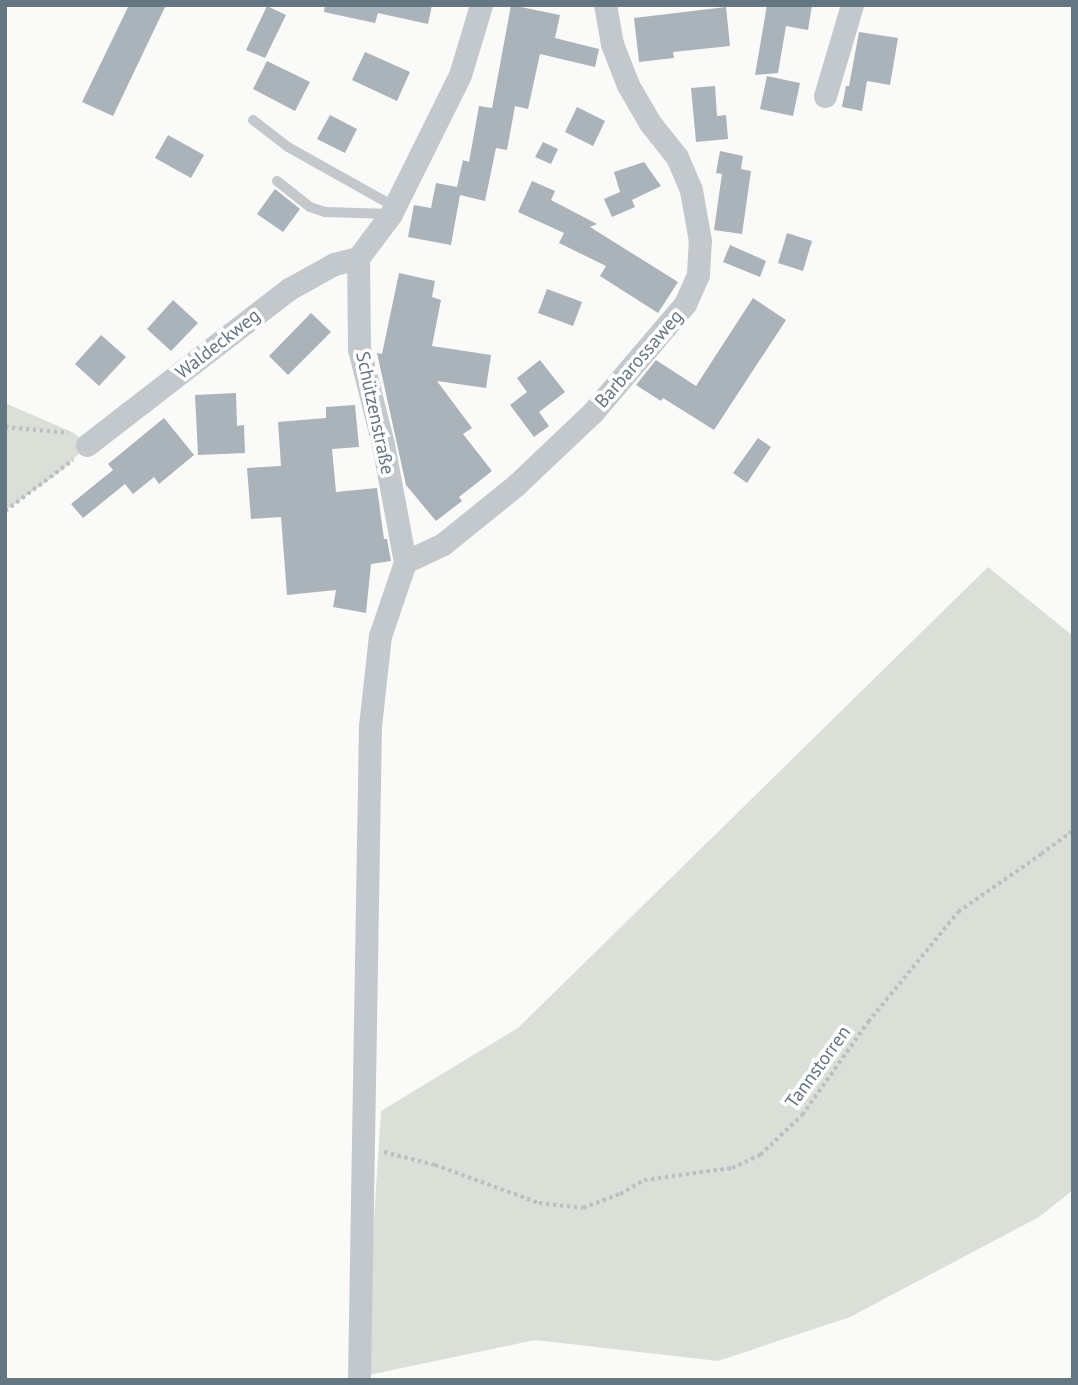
<!DOCTYPE html>
<meta charset="utf-8">
<style>
body{margin:0}
#map{position:relative;width:1078px;height:1385px;overflow:hidden;background:#fafaf8;font-family:"PT Sans",sans-serif}
div>[style]{position:absolute}
.green>*{inset:0;background:#dadfd7}
.building>*{inset:0;background:#aab3b9}
.path>*{height:3.5px;margin-top:-1.75px;transform-origin:0;background:repeating-linear-gradient(90deg,#bbbfc2 0 3.5px,transparent 0 7px)}
.service>*{height:10px;margin:-5px;padding:0 5px;transform-origin:5px;border-radius:5px;background:#c3c8cc}
.minor>*{height:23px;margin:-11.5px;padding:0 11.5px;transform-origin:11.5px;border-radius:11.5px;background:#c3c8cc}
span{translate:-50% -50%;white-space:nowrap;text-align:center;line-height:1.15;-webkit-text-stroke:7px #fff;paint-order:stroke}
.street-label{font-size:19px;color:#657683}
.frame{position:absolute;inset:0;border:7px solid #657683;pointer-events:none}
</style>
<div id="map">
<div class="green">
<i style="clip-path:polygon(5px 403px,74px 433px,87px 445px,64px 469px,5px 511px)"></i>
<i style="clip-path:polygon(988px 567px,1073px 636px,1073px 1190px,1039px 1217px,850px 1317px,718px 1361px,535px 1340px,364px 1376px,381px 1111px,518px 1028px)"></i>
</div>
<div class="building">
<i style="clip-path:polygon(129px 5px,166px 5px,113px 116px,82px 102px)"></i>
<i style="clip-path:polygon(325px 5px,432px 5px,428px 24px,378px 13px,375px 23px,324px 12px)"></i>
<i style="clip-path:polygon(511px 5px,560px 15px,555px 38px,599px 49px,595px 67px,540px 54px,528px 109px,515px 106px,507px 150px,496px 148px,485px 201px,460px 195px,451px 245px,408px 237px,414px 205px,431px 208px,436px 183px,457px 187px,463px 160px,469px 162px,479px 106px,492px 108px)"></i>
<i style="clip-path:polygon(767px 5px,812px 5px,808px 30px,786px 26px,778px 73px,755px 75px)"></i>
<i style="clip-path:polygon(267px 6px,286px 15px,265px 58px,246px 50px)"></i>
<i style="clip-path:polygon(726px 7px,730px 46px,673px 52px,674px 58px,639px 62px,634px 18px)"></i>
<i style="clip-path:polygon(859px 32px,898px 38px,890px 85px,867px 81px,862px 111px,842px 107px,846px 86px,849px 86px)"></i>
<i style="clip-path:polygon(365px 52px,410px 72px,397px 101px,352px 80px)"></i>
<i style="clip-path:polygon(267px 61px,310px 82px,295px 111px,253px 89px)"></i>
<i style="clip-path:polygon(767px 76px,800px 83px,793px 116px,760px 109px)"></i>
<i style="clip-path:polygon(715px 86px,717px 116px,726px 115px,728px 139px,696px 142px,691px 88px)"></i>
<i style="clip-path:polygon(577px 107px,605px 121px,593px 146px,565px 132px)"></i>
<i style="clip-path:polygon(330px 115px,357px 129px,345px 153px,317px 139px)"></i>
<i style="clip-path:polygon(168px 135px,204px 155px,191px 178px,155px 158px)"></i>
<i style="clip-path:polygon(543px 142px,558px 149px,551px 164px,535px 157px)"></i>
<i style="clip-path:polygon(720px 151px,743px 156px,741px 169px,751px 171px,742px 234px,714px 230px,722px 174px,716px 173px)"></i>
<i style="clip-path:polygon(644px 162px,661px 186px,632px 200px,635px 207px,612px 217px,604px 199px,620px 192px,614px 172px)"></i>
<i style="clip-path:polygon(532px 181px,555px 191px,551px 200px,597px 224px,590px 227px,678px 282px,658px 313px,600px 276px,606px 266px,559px 243px,564px 233px,518px 212px)"></i>
<i style="clip-path:polygon(275px 189px,300px 209px,283px 232px,257px 214px)"></i>
<i style="clip-path:polygon(787px 233px,812px 241px,803px 271px,778px 263px)"></i>
<i style="clip-path:polygon(730px 245px,766px 261px,760px 277px,723px 262px)"></i>
<i style="clip-path:polygon(399px 273px,435px 281px,432px 297px,441px 300px,432px 346px,491px 355px,486px 388px,437px 381px,472px 428px,463px 434px,492px 471px,459px 497px,462px 501px,436px 521px,406px 485px,377px 353px,382px 354px)"></i>
<i style="clip-path:polygon(547px 289px,582px 302px,573px 326px,538px 313px)"></i>
<i style="clip-path:polygon(753px 298px,786px 320px,714px 430px,663px 398px,661px 401px,636px 385px,656px 360px,696px 386px)"></i>
<i style="clip-path:polygon(173px 300px,198px 323px,171px 351px,147px 329px)"></i>
<i style="clip-path:polygon(311px 313px,331px 332px,288px 375px,269px 356px)"></i>
<i style="clip-path:polygon(101px 335px,126px 357px,99px 386px,75px 364px)"></i>
<i style="clip-path:polygon(540px 360px,565px 392px,539px 412px,549px 426px,534px 437px,510px 405px,527px 392px,517px 378px)"></i>
<i style="clip-path:polygon(236px 393px,237px 426px,244px 425px,245px 453px,198px 455px,195px 395px)"></i>
<i style="clip-path:polygon(355px 405px,359px 447px,332px 449px,336px 492px,377px 488px,384px 539px,387px 539px,391px 561px,371px 564px,366px 613px,333px 607px,336px 590px,287px 595px,281px 517px,251px 519px,247px 468px,281px 466px,278px 422px,326px 418px,326px 407px)"></i>
<i style="clip-path:polygon(164px 418px,194px 455px,159px 484px,154px 477px,133px 494px,125px 484px,83px 518px,71px 504px,113px 470px,108px 464px)"></i>
<i style="clip-path:polygon(758px 438px,771px 447px,747px 483px,733px 473px)"></i>
</div>
<div class="path">
<i style="left:5px;top:427px;width:64px;rotate:5.4deg"></i>
<i style="left:5px;top:511px;width:85px;rotate:-36.9deg"></i>
<i style="left:384px;top:1152px;width:53px;rotate:14.3deg"></i>
<i style="left:435px;top:1165px;width:111px;rotate:20.1deg"></i>
<i style="left:539px;top:1203px;width:44px;rotate:6.5deg"></i>
<i style="left:583px;top:1208px;width:40px;rotate:-21deg"></i>
<i style="left:620px;top:1194px;width:28px;rotate:-30deg"></i>
<i style="left:644px;top:1180px;width:89px;rotate:-7.8deg"></i>
<i style="left:732px;top:1168px;width:31px;rotate:-25deg"></i>
<i style="left:760px;top:1155px;width:58px;rotate:-43.6deg"></i>
<i style="left:802px;top:1115px;width:114px;rotate:-54.6deg"></i>
<i style="left:868px;top:1022px;width:142px;rotate:-50.7deg"></i>
<i style="left:958px;top:912px;width:101px;rotate:-34.9deg"></i>
<i style="left:1041px;top:854px;width:34px;rotate:-36deg"></i>
<i style="left:1069px;top:834px;width:8px;rotate:-60deg"></i>
</div>
<div class="service">
<i style="left:253px;top:120px;width:44px;rotate:37.6deg"></i>
<i style="left:288px;top:147px;width:123px;rotate:29.3deg"></i>
<i style="left:277px;top:181px;width:42px;rotate:38.2deg"></i>
<i style="left:310px;top:207px;width:16px;rotate:18deg"></i>
<i style="left:325px;top:212px;width:66px;rotate:1.7deg"></i>
</div>
<div class="minor">
<i style="left:825px;top:96px;width:95px;rotate:-73.5deg"></i>
<i style="left:87px;top:445px;width:255px;rotate:-37.7deg"></i>
<i style="left:289px;top:289px;width:51px;rotate:-29.1deg"></i>
<i style="left:334px;top:264px;width:25px;rotate:-14deg"></i>
<i style="left:405px;top:562px;width:42px;rotate:-25.3deg"></i>
<i style="left:443px;top:544px;width:94px;rotate:-38.9deg"></i>
<i style="left:516px;top:485px;width:106px;rotate:-43.5deg"></i>
<i style="left:593px;top:412px;width:142px;rotate:-49.6deg"></i>
<i style="left:685px;top:304px;width:32px;rotate:-66deg"></i>
<i style="left:698px;top:275px;width:34px;rotate:-87deg"></i>
<i style="left:700px;top:241px;width:52px;rotate:-100deg"></i>
<i style="left:691px;top:190px;width:36px;rotate:-113deg"></i>
<i style="left:677px;top:157px;width:43px;rotate:-128.5deg"></i>
<i style="left:650px;top:123px;width:44px;rotate:-120.1deg"></i>
<i style="left:628px;top:85px;width:44px;rotate:-111.3deg"></i>
<i style="left:612px;top:44px;width:40px;rotate:-100deg"></i>
<i style="left:359px;top:1380px;width:654px;rotate:-89.04deg"></i>
<i style="left:370px;top:726px;width:91px;rotate:-83.7deg"></i>
<i style="left:380px;top:636px;width:78px;rotate:-71.3deg"></i>
<i style="left:405px;top:562px;width:120px;rotate:-100.6deg"></i>
<i style="left:383px;top:444px;width:98px;rotate:-104.2deg"></i>
<i style="left:359px;top:349px;width:91px;rotate:-90.6deg"></i>
<i style="left:358px;top:258px;width:55px;rotate:-53.1deg"></i>
<i style="left:391px;top:214px;width:155px;rotate:-63.6deg"></i>
<i style="left:460px;top:75px;width:73px;rotate:-73.3deg"></i>
</div>
<div class="street-label">
<span style="left:218px;top:344px;rotate:-38deg">Waldeckweg</span>
<span style="left:639px;top:359px;rotate:-49deg">Barbarossaweg</span>
<span style="left:375px;top:413px;rotate:78deg">Schützenstraße</span>
<span style="left:818px;top:1067px;rotate:-54deg">Tannstorren</span>
</div>
<div class="frame"></div>
</div>
